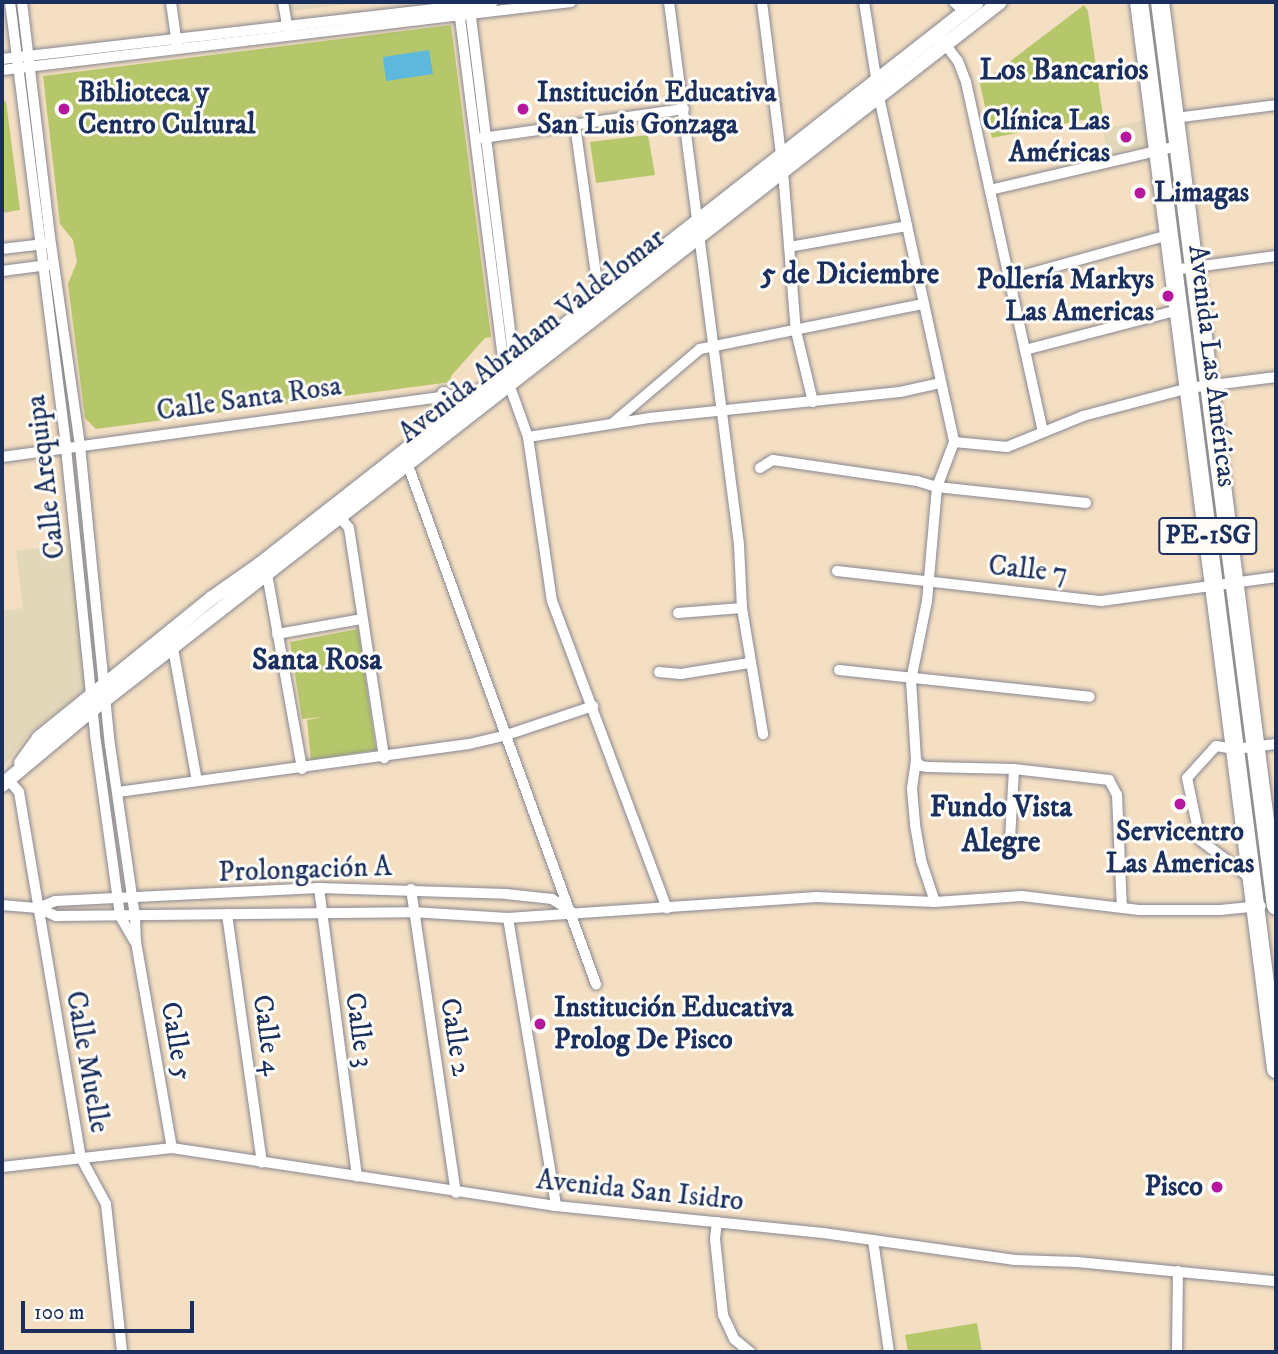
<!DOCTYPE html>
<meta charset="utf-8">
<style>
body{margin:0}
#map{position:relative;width:1278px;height:1354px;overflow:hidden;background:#f4dfc3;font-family:"IM FELL DW Pica",serif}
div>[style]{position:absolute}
.built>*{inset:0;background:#e2d7b8}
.green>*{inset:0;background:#b5c76a}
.water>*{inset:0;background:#5db8db}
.roads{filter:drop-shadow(0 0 2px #888790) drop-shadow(0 0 2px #888790)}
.minor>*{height:10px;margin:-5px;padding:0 5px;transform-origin:5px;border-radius:5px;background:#fff}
.tertiary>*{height:14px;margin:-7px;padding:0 7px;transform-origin:7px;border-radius:7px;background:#fff}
.primary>*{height:18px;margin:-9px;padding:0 9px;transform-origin:9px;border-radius:9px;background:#fff}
.dots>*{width:19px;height:19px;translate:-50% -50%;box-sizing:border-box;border:4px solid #fdfcf7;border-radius:50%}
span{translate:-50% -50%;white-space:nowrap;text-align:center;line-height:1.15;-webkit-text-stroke:6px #fdfcf7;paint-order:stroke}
.shield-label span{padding:2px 5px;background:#fdfcf7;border:2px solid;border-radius:5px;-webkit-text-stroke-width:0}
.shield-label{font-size:26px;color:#1b2f5e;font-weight:700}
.poi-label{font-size:28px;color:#1b2f5e;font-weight:700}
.left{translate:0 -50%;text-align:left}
.right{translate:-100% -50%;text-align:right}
.street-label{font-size:28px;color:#1b2f5e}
.neighbourhood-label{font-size:30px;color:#1b2f5e;font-weight:700}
.frame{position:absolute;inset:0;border:4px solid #1b2f5e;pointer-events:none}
.scale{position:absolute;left:21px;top:1301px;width:173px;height:32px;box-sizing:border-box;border:4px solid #1b2f5e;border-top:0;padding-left:9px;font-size:21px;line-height:24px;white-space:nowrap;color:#1b2f5e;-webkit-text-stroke:5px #fdfcf7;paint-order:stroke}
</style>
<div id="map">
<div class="built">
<i style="clip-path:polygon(289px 2px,367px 2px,290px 11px)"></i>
<i style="clip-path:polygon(1145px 120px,1148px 145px,1107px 154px,1103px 129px)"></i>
<i style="clip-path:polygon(71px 544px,88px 687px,31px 732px,2px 768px,2px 611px,23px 608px,16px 551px)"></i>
</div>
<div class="green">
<i style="clip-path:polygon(1084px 5px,1088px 11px,1103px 116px,992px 138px,980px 84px)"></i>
<i style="clip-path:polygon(451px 25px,491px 337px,485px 338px,451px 376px,451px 382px,96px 429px,85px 418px,68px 284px,77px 262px,73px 240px,60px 224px,43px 76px)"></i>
<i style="clip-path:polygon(6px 101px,20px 210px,2px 213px,2px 102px)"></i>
<i style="clip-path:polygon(648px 135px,655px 175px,596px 183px,590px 142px)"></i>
<i style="clip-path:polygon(358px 629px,376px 750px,311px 760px,307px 720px,323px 717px,302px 719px,290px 642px)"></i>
<i style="clip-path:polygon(977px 1323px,982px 1352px,908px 1352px,905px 1335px)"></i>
</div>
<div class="water">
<i style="clip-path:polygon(429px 50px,433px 74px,386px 81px,383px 57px)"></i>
</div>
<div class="roads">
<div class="minor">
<i style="left:10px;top:2px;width:450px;rotate:82.8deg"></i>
<i style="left:66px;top:448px;width:288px;rotate:84.2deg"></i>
<i style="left:95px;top:735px;width:183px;rotate:82.1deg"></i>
<i style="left:120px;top:916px;width:28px;rotate:60deg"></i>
<i style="left:22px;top:2px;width:244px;rotate:83.2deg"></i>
<i style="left:51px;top:244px;width:204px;rotate:81.8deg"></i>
<i style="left:80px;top:446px;width:301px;rotate:84.3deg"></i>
<i style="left:110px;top:745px;width:173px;rotate:81.7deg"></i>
<i style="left:135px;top:916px;width:26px;rotate:88deg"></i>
<i style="left:136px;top:942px;width:209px;rotate:80.1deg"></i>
<i style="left:171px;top:2px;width:43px;rotate:82.1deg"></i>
<i style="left:283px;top:2px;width:28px;rotate:80deg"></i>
<i style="left:458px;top:2px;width:374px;rotate:82.8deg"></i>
<i style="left:505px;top:373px;width:68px;rotate:70.2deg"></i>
<i style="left:528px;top:437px;width:166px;rotate:81.7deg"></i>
<i style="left:552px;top:601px;width:328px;rotate:69.5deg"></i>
<i style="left:669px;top:2px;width:547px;rotate:82.65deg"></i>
<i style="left:739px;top:545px;width:63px;rotate:87.3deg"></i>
<i style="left:742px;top:608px;width:128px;rotate:80.5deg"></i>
<i style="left:762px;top:2px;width:170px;rotate:82.9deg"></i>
<i style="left:783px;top:171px;width:161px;rotate:85.4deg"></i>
<i style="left:796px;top:331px;width:73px;rotate:76.5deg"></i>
<i style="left:864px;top:2px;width:96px;rotate:81deg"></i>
<i style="left:879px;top:97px;width:353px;rotate:77.7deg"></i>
<i style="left:954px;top:442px;width:48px;rotate:110.7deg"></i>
<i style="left:937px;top:487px;width:114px;rotate:95deg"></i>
<i style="left:927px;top:601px;width:81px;rotate:101.4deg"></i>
<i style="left:911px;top:680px;width:80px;rotate:86.4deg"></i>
<i style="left:916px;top:760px;width:7px;rotate:56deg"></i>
<i style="left:920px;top:766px;width:8px;rotate:7deg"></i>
<i style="left:928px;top:767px;width:86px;rotate:1.3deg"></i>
<i style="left:1014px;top:769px;width:96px;rotate:6.6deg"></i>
<i style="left:1109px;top:780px;width:17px;rotate:62deg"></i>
<i style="left:1117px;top:795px;width:113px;rotate:87.5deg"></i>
<i style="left:954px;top:2px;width:15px;rotate:42deg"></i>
<i style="left:470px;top:9px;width:365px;rotate:82.9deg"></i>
<i style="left:942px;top:40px;width:26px;rotate:53deg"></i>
<i style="left:958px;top:61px;width:22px;rotate:69deg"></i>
<i style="left:966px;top:82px;width:357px;rotate:77.6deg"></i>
<i style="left:2px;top:59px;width:494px;rotate:-6.6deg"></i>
<i style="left:2px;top:70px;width:573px;rotate:-6.81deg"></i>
<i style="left:1175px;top:118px;width:102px;rotate:-7.3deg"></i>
<i style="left:575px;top:125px;width:179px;rotate:82deg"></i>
<i style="left:482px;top:138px;width:204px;rotate:-8.2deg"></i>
<i style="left:990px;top:190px;width:193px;rotate:-13.2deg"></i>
<i style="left:789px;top:247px;width:120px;rotate:-10.1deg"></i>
<i style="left:2px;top:249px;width:42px;rotate:-6.8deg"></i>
<i style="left:1173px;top:270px;width:104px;rotate:-7.7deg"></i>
<i style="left:2px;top:271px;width:46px;rotate:-7.4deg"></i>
<i style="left:1010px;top:279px;width:165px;rotate:-15.5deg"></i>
<i style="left:1025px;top:350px;width:159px;rotate:-14.6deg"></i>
<i style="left:614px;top:422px;width:113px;rotate:-40.3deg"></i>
<i style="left:700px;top:349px;width:228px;rotate:-11.4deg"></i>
<i style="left:528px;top:437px;width:122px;rotate:-8.9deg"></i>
<i style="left:649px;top:418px;width:252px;rotate:-5.9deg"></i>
<i style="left:900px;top:392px;width:42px;rotate:-12.4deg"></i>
<i style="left:954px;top:442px;width:53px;rotate:5.4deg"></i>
<i style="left:1007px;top:447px;width:82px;rotate:-22.2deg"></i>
<i style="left:1083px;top:416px;width:110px;rotate:-14.8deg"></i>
<i style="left:1189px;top:388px;width:88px;rotate:-7.2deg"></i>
<i style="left:2px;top:457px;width:485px;rotate:-7.8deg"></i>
<i style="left:405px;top:457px;width:561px;rotate:70.08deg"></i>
<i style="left:760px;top:468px;width:15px;rotate:-32deg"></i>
<i style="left:773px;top:460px;width:146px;rotate:8.3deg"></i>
<i style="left:917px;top:481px;width:21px;rotate:17deg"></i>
<i style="left:937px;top:487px;width:150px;rotate:6.1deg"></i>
<i style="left:340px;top:517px;width:14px;rotate:51deg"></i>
<i style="left:349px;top:528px;width:233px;rotate:81.3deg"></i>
<i style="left:263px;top:569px;width:6px;rotate:51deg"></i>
<i style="left:267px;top:574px;width:198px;rotate:79.8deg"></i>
<i style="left:837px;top:571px;width:266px;rotate:6.5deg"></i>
<i style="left:1101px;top:601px;width:177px;rotate:-7.8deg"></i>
<i style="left:678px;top:613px;width:64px;rotate:-4.5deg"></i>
<i style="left:277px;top:634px;width:86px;rotate:-10deg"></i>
<i style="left:173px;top:648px;width:135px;rotate:79.8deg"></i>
<i style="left:839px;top:670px;width:252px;rotate:6.1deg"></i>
<i style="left:659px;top:672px;width:22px;rotate:5deg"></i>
<i style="left:681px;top:674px;width:69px;rotate:-9.2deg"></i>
<i style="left:916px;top:760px;width:29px;rotate:98deg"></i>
<i style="left:912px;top:789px;width:36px;rotate:85deg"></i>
<i style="left:915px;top:825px;width:36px;rotate:80deg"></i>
<i style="left:921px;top:860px;width:44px;rotate:71.6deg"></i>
<i style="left:8px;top:779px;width:17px;rotate:50deg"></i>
<i style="left:19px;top:792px;width:371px;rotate:80.4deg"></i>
<i style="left:81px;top:1158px;width:52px;rotate:61.5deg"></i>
<i style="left:106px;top:1204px;width:149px;rotate:83.8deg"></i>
<i style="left:118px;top:792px;width:354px;rotate:-7.8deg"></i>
<i style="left:469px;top:744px;width:39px;rotate:-13deg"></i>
<i style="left:507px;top:735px;width:91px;rotate:-18.6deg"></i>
<i style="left:1010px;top:839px;width:70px;rotate:-86.7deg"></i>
<i style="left:1253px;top:880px;width:66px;rotate:-143deg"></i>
<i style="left:1200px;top:840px;width:63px;rotate:-101.8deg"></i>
<i style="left:1187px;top:778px;width:43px;rotate:-47.8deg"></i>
<i style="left:1216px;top:746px;width:19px;rotate:9deg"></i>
<i style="left:1235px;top:749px;width:41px;rotate:-7deg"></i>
<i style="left:319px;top:888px;width:291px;rotate:82.5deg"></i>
<i style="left:411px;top:889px;width:307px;rotate:81.6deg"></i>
<i style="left:2px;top:905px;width:36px;rotate:5deg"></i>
<i style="left:38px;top:908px;width:20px;rotate:24deg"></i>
<i style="left:56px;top:916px;width:356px;rotate:-0.6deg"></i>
<i style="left:412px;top:912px;width:96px;rotate:3.6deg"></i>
<i style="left:508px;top:918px;width:309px;rotate:-3.9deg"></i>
<i style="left:816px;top:897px;width:119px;rotate:2.4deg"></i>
<i style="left:935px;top:902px;width:87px;rotate:-3.9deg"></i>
<i style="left:1022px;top:896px;width:118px;rotate:6.8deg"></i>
<i style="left:1139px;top:910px;width:81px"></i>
<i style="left:1220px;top:910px;width:41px;rotate:-5.6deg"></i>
<i style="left:38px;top:908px;width:18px;rotate:-22deg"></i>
<i style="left:55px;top:901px;width:264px;rotate:-2.8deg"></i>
<i style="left:319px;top:888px;width:187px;rotate:1.8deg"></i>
<i style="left:506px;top:894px;width:46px;rotate:6.2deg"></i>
<i style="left:552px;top:899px;width:24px;rotate:33deg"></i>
<i style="left:227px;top:914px;width:251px;rotate:82deg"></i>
<i style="left:508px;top:918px;width:292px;rotate:80.5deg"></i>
<i style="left:2px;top:1167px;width:171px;rotate:-6.4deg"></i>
<i style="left:172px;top:1148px;width:388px;rotate:8.6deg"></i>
<i style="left:556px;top:1206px;width:268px;rotate:5.8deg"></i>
<i style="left:823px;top:1233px;width:194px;rotate:8deg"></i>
<i style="left:1015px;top:1260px;width:62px;rotate:1.8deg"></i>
<i style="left:1077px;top:1262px;width:200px;rotate:5.5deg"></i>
<i style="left:717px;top:1222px;width:17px;rotate:97deg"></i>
<i style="left:715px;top:1239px;width:76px;rotate:84deg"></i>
<i style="left:723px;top:1315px;width:26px;rotate:65deg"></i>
<i style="left:734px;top:1339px;width:21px;rotate:39deg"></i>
<i style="left:873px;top:1240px;width:113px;rotate:81.9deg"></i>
<i style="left:1177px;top:1352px;width:81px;rotate:-89.3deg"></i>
</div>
<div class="tertiary">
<i style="left:444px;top:394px;width:11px;rotate:38deg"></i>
<i style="left:453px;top:401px;width:14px;rotate:98deg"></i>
<i style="left:21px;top:763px;width:31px;rotate:-54deg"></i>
<i style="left:39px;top:738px;width:223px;rotate:-39deg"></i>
<i style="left:212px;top:598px;width:57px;rotate:-35.1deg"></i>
<i style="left:259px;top:565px;width:912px;rotate:-38.1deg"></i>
<i style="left:2px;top:785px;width:119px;rotate:-39.9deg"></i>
<i style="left:93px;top:709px;width:1150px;rotate:-37.94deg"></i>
</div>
<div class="primary">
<i style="left:1139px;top:2px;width:1076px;rotate:82.68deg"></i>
<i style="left:1160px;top:2px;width:911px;rotate:82.69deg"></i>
</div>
</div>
<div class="dots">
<i style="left:64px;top:109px;background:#b5179e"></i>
<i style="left:523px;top:109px;background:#b5179e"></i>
<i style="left:1126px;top:137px;background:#b5179e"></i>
<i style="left:1140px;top:193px;background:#b5179e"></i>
<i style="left:1168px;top:296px;background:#b5179e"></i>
<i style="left:1180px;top:804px;background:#b5179e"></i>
<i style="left:540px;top:1024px;background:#b5179e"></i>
<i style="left:1217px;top:1187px;background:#b5179e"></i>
</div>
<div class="shield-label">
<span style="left:1208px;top:536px">PE-1SG</span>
</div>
<div class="poi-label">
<span class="left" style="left:78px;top:109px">Biblioteca y<br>Centro Cultural</span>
<span class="left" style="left:537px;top:109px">Institución Educativa<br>San Luis Gonzaga</span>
<span class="right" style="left:1110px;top:137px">Clínica Las<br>Américas</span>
<span class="left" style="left:1154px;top:193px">Limagas</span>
<span class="right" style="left:1154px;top:296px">Pollería Markys<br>Las Americas</span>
<span style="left:1180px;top:848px">Servicentro<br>Las Americas</span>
<span class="left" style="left:554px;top:1024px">Institución Educativa<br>Prolog De Pisco</span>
<span class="right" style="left:1203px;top:1187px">Pisco</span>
</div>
<div class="street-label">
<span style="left:532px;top:336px;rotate:-38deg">Avenida Abraham Valdelomar</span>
<span style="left:1212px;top:366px;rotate:83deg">Avenida Las Américas</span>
<span style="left:249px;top:399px;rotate:-8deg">Calle Santa Rosa</span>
<span style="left:46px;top:477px;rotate:-97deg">Calle Arequipa</span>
<span style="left:1028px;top:570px;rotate:6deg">Calle 7</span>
<span style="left:305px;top:870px;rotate:-2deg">Prolongación A</span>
<span style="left:359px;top:1030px;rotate:82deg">Calle 3</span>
<span style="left:267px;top:1035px;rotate:82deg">Calle 4</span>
<span style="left:455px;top:1037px;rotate:81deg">Calle 2</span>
<span style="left:176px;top:1041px;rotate:80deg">Calle 5</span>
<span style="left:87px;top:1062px;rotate:80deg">Calle Muelle</span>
<span style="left:640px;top:1191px;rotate:6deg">Avenida San Isidro</span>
</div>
<div class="neighbourhood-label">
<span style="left:1064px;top:71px">Los Bancarios</span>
<span style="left:850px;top:275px">5 de Diciembre</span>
<span style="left:317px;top:661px">Santa Rosa</span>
<span style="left:1001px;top:825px">Fundo Vista<br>Alegre</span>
</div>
<div class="frame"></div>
<div class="scale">100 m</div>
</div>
